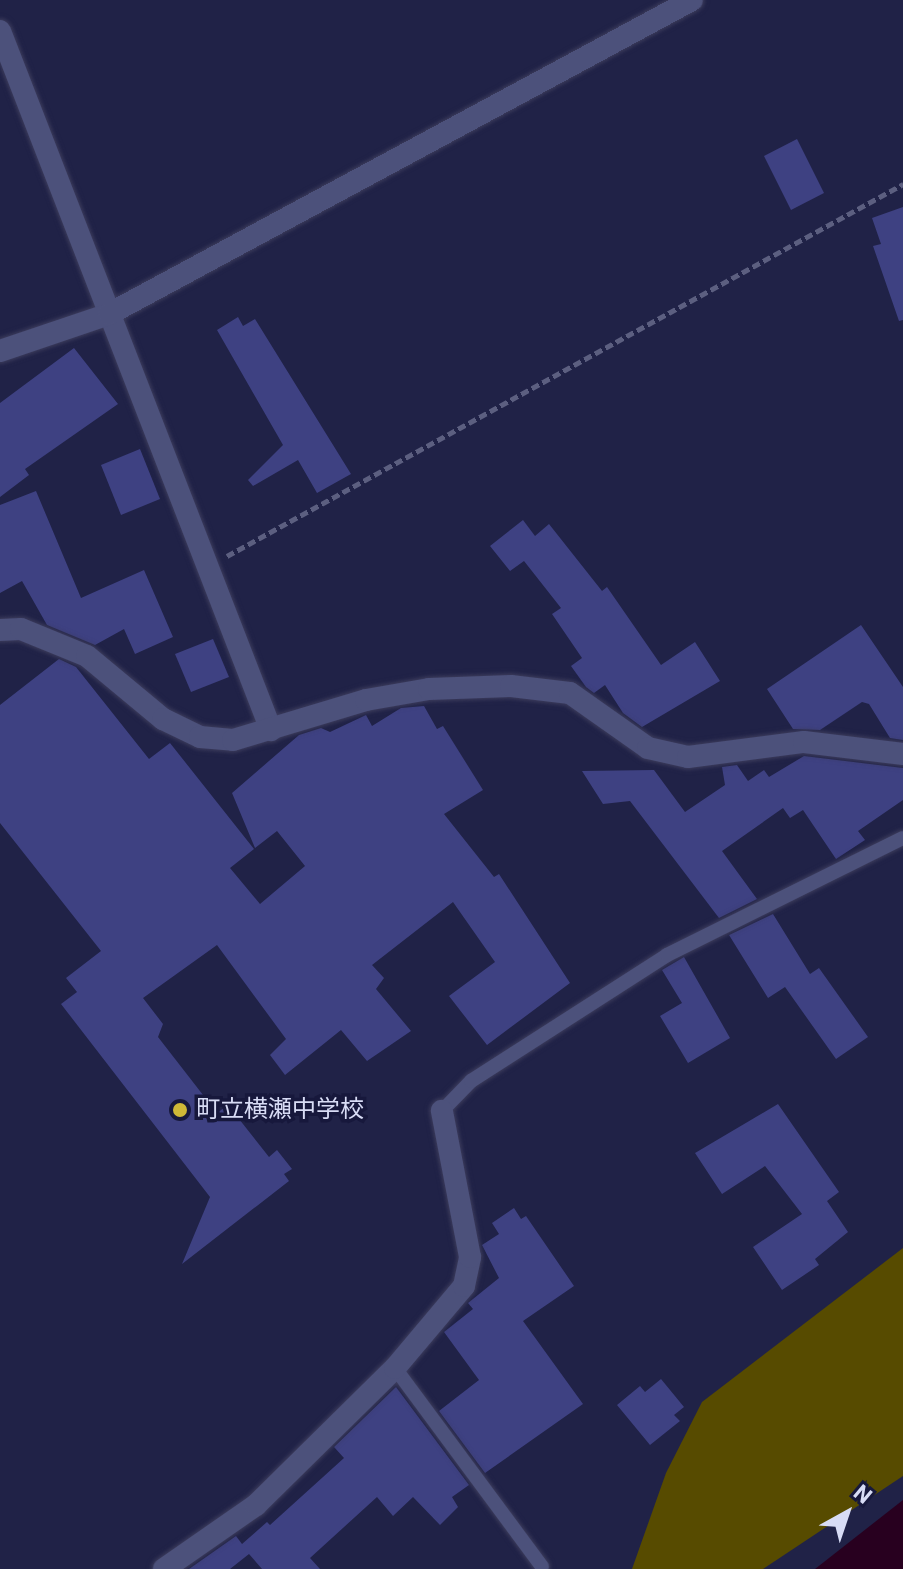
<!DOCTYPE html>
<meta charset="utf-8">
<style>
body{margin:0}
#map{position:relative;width:903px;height:1569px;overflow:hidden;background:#202247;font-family:Roboto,"Noto Sans JP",sans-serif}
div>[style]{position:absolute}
.forest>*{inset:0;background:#574b00}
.water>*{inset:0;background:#28001f}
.building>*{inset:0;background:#3e4182}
.path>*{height:5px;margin-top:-2.5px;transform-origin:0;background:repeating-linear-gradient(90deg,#5c5f80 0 8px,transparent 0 12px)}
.roads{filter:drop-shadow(0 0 2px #3c3c5c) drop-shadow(0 0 2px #3c3c5c)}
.service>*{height:14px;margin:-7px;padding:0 7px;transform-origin:7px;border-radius:7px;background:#4c517b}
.minor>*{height:22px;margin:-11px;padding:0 11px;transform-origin:11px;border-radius:11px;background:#4c517b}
.dots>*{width:22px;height:22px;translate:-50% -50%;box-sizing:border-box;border:4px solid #17183c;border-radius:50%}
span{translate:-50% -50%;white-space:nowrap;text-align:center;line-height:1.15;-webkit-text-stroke:7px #17183c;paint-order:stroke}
.poi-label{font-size:24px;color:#d8dcf5}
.left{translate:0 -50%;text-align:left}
.north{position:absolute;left:807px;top:1473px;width:80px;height:80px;-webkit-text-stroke:6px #17183c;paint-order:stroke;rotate:40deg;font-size:22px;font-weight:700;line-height:32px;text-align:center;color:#d8dcf5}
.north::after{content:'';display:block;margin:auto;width:28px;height:36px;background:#d8dcf5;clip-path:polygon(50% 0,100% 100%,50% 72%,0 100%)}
</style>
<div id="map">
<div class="forest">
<i style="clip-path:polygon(903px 1248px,903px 1476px,763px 1569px,632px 1569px,666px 1473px,702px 1402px)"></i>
</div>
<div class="water">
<i style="clip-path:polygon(903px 1500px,903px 1569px,815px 1569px)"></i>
</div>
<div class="building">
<i style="clip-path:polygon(797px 139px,824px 193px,791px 210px,764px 156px)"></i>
<i style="clip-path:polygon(903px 207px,903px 320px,899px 321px,873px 246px,881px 244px,872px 218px)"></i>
<i style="clip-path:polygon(238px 317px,243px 326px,255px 319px,351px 474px,317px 493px,298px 460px,253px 486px,248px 480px,283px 445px,217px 330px)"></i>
<i style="clip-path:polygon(74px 348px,118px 404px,25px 469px,29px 475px,0 497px,0 403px)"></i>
<i style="clip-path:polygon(140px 449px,160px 499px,121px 515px,101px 465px)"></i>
<i style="clip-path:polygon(36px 491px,81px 598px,144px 570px,173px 637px,135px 654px,124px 629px,95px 645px,47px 625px,22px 581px,0 593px,0 505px)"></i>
<i style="clip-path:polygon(523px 520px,535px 536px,549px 524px,602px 591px,607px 587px,661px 665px,695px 642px,720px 681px,642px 727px,623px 713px,605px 685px,594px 693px,586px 687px,571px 666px,582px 658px,552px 614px,561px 608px,524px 561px,510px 571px,490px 546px)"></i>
<i style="clip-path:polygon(861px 625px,903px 687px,903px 740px,890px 738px,869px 704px,862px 702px,820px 730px,793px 729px,767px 689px)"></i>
<i style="clip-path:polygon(213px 639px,229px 677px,191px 692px,175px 654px)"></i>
<i style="clip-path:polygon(59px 659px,76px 667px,149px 759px,170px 743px,254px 849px,230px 868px,260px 904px,305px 866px,277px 831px,255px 848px,232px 793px,299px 735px,321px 728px,330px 732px,366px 715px,372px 726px,401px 708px,424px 706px,437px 729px,443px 726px,483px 790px,444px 814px,494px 877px,499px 874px,570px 983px,487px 1045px,449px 996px,495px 962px,453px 902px,372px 965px,384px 978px,376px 989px,411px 1031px,367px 1061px,341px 1030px,285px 1075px,270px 1055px,286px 1039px,217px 945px,143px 998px,163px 1024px,158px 1037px,217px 1113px,228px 1105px,269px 1157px,277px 1150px,292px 1169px,284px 1174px,289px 1181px,182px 1264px,210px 1197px,61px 1004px,77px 992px,66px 978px,101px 951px,0 823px,0 705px)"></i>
<i style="clip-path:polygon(804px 756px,903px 768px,903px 800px,858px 831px,865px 840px,836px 859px,803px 810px,790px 818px,783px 808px,722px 851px,757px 899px,719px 918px,630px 801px,603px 804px,582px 771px,654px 770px,685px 812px,725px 785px,722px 767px,737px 765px,748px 781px,764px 770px,769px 777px)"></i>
<i style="clip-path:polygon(773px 914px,810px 974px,819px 968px,868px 1037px,836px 1059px,785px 987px,768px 998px,729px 935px)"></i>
<i style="clip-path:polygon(684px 957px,730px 1038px,688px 1063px,660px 1016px,682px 1003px,662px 970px)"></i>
<i style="clip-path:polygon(778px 1104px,839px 1192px,827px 1201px,848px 1232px,815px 1259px,819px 1265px,782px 1290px,753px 1247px,802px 1214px,765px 1166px,722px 1194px,695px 1153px)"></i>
<i style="clip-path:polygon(514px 1208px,521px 1219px,526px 1216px,574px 1286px,523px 1321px,583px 1404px,485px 1473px,439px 1411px,479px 1380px,444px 1332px,473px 1309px,468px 1303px,499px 1278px,482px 1245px,499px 1234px,492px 1223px)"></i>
<i style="clip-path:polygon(661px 1379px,684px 1407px,674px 1415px,680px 1421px,650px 1445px,617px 1405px,640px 1386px,645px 1392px)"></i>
<i style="clip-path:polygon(396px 1387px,469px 1485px,452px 1497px,458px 1507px,440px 1525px,413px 1497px,393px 1516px,377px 1497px,310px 1558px,320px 1569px,262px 1569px,249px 1554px,230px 1569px,189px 1569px,236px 1536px,242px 1544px,267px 1522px,270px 1525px,344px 1458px,334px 1447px)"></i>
</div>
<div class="path">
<i style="left:227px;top:556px;width:772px;rotate:-28.82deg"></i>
</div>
<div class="roads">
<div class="service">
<i style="left:442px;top:1111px;width:42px;rotate:-46deg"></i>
<i style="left:471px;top:1081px;width:233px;rotate:-32.7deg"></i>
<i style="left:667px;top:955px;width:263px;rotate:-26.4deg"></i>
<i style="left:395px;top:1368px;width:247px;rotate:53.5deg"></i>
</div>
<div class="minor">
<i style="left:0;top:31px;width:750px;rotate:68.81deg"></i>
<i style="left:0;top:351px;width:115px;rotate:-18.7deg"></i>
<i style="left:109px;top:314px;width:662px;rotate:-28.31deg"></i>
<i style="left:0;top:630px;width:21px;rotate:-3deg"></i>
<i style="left:21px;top:629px;width:71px;rotate:22.2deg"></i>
<i style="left:87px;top:656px;width:99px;rotate:39.7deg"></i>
<i style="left:163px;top:719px;width:41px;rotate:25.9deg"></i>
<i style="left:200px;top:737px;width:33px;rotate:5deg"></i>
<i style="left:233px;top:740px;width:139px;rotate:-16.7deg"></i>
<i style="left:366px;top:700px;width:64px;rotate:-9.9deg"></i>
<i style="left:429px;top:689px;width:82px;rotate:-2.1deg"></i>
<i style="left:511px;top:686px;width:59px;rotate:6.8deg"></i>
<i style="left:570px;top:693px;width:95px;rotate:35.2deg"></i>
<i style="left:648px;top:748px;width:41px;rotate:12.7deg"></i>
<i style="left:688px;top:757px;width:117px;rotate:-7.4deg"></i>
<i style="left:804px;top:742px;width:100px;rotate:6.9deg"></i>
<i style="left:164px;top:1569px;width:112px;rotate:-34.8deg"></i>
<i style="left:256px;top:1505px;width:195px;rotate:-44.6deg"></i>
<i style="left:395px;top:1368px;width:107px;rotate:-49.9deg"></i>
<i style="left:464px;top:1286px;width:30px;rotate:-78deg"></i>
<i style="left:470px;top:1257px;width:149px;rotate:-100.9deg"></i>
</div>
</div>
<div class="dots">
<i style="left:180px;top:1110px;background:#cfb837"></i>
</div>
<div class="poi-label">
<span class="left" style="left:196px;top:1110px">町立横瀬中学校</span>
</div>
<div class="north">N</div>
</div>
